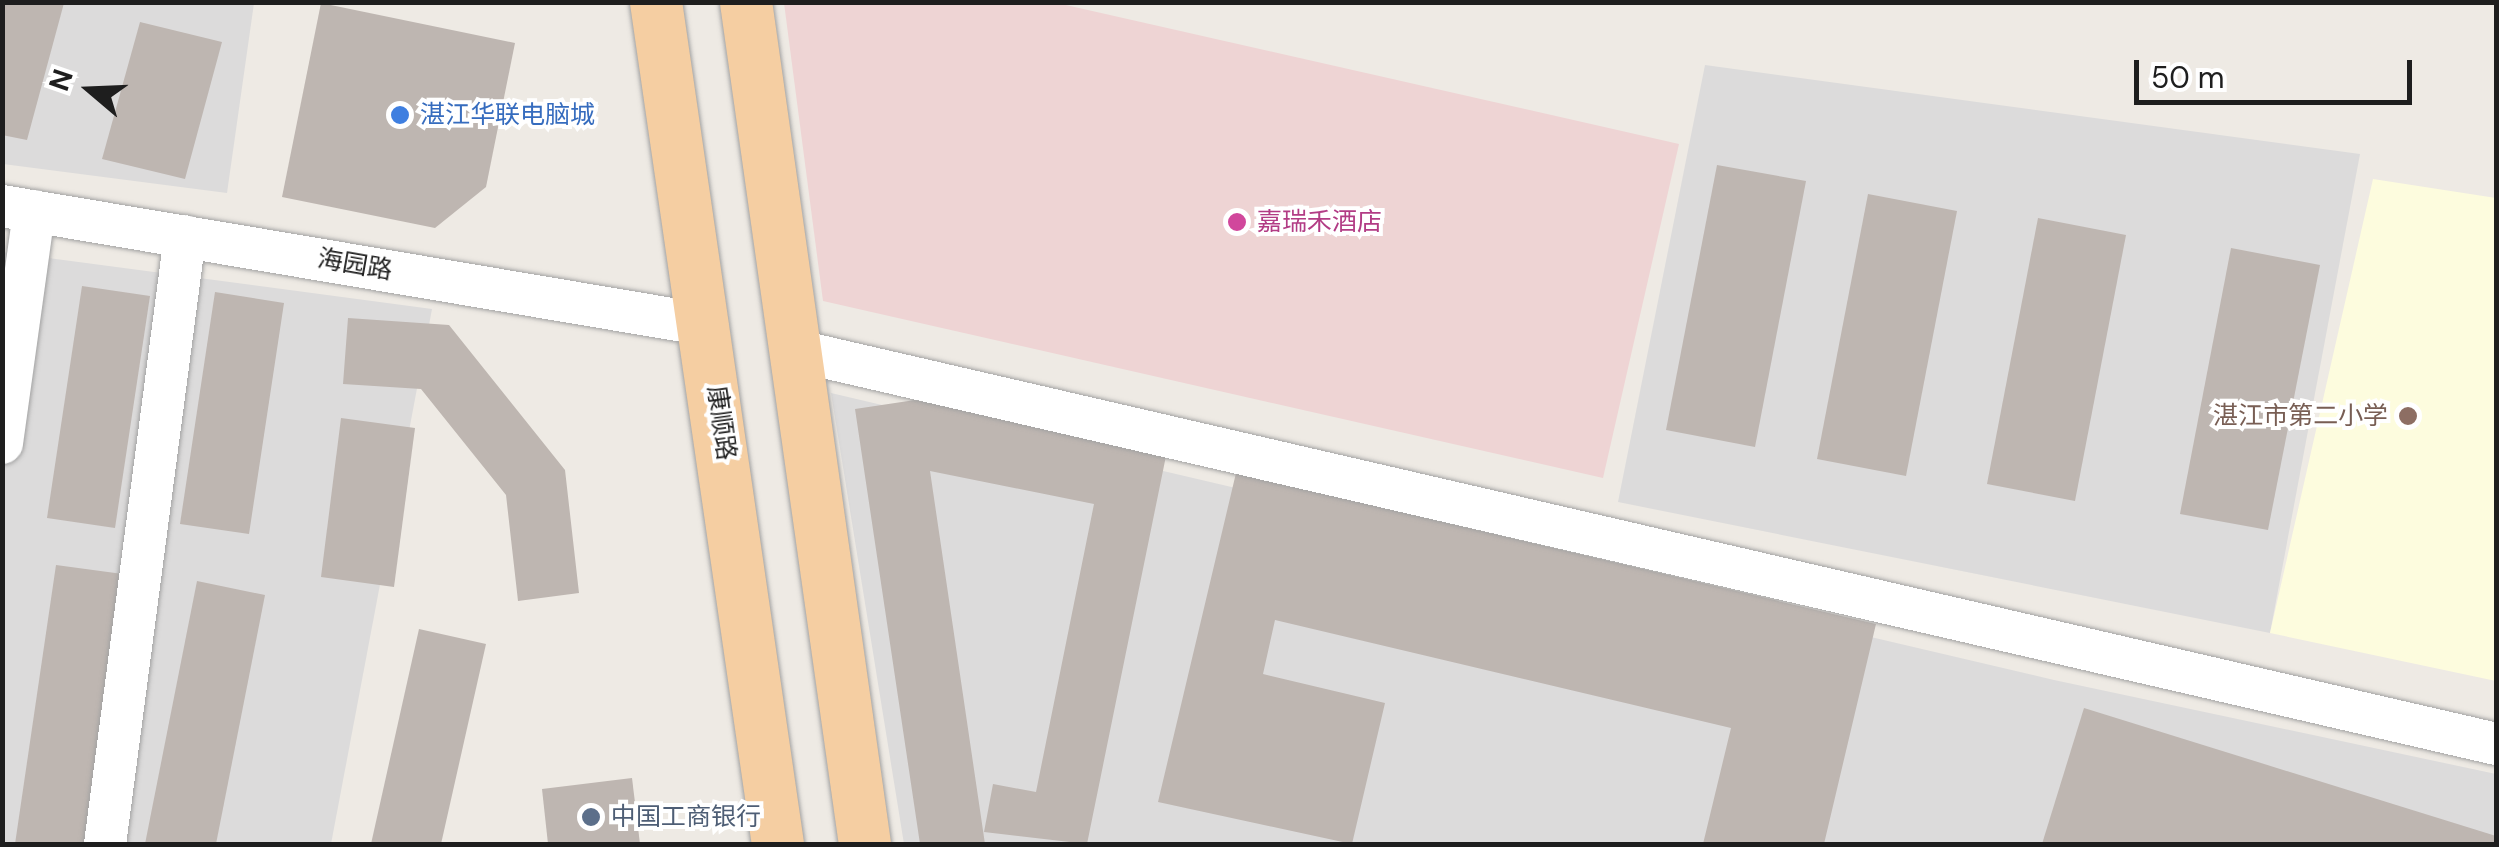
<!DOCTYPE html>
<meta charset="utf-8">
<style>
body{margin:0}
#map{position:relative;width:2499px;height:847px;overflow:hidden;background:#eeeae4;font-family:"DM Sans","Noto Sans SC",sans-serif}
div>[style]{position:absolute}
.residential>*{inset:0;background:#dcdbdb}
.commercial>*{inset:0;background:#eed4d4}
.education>*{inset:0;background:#fdfcde}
.building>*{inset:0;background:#beb6b1}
.roads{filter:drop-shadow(0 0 2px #a2a2a2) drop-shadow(0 0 2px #a2a2a2)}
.minor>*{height:42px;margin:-21px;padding:0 21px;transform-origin:21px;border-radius:21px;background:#fff}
.major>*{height:52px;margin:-26px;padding:0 26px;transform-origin:26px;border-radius:26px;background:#f5cea2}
.dots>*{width:28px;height:28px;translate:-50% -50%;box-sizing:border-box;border:5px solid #fff;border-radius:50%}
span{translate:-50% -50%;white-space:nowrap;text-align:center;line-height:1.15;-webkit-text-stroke:8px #fff;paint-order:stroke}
.shop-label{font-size:25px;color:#366cbe}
.left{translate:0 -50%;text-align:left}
.hotel-label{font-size:25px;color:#b23c85}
.street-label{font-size:25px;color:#1e1e1e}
.education-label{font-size:25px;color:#785e54}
.right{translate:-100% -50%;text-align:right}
.service-label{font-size:25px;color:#4e5e75}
.frame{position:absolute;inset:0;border:5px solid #1e1e1e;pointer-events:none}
.north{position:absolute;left:40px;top:40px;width:100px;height:100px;-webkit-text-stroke:8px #fff;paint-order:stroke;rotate:289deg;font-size:28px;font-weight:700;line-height:40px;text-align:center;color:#1e1e1e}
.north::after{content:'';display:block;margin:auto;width:35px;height:45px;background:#1e1e1e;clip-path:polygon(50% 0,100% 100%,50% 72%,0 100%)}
.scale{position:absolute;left:2134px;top:60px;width:278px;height:45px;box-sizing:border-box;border:5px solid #1e1e1e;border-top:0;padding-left:12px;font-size:30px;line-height:35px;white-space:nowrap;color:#1e1e1e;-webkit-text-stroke:8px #fff;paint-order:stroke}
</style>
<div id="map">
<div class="residential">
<i style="clip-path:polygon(2px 3px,254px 3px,227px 193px,3px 164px)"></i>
<i style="clip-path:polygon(1705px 65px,2360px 154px,2270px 633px,1618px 502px)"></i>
<i style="clip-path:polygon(3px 252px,432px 309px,331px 844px,3px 844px)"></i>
<i style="clip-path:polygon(831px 393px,2054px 680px,2496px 774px,2496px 844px,904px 844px)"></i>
</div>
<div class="commercial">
<i style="clip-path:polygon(784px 3px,1057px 3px,1679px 144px,1603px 478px,823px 301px)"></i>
</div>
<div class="education">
<i style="clip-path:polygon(2373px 179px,2496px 198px,2496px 681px,2270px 633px)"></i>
</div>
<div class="building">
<i style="clip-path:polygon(2px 2px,64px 3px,27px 140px,2px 135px)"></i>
<i style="clip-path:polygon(321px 3px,515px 43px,486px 187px,435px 228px,282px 197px)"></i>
<i style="clip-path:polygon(140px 22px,222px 42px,185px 179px,102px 159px)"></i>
<i style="clip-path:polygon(1717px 165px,1806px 181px,1755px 447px,1666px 430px)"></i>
<i style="clip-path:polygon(1868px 194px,1957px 211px,1906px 476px,1817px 459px)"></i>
<i style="clip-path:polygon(2038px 218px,2126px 235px,2075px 501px,1987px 484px)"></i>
<i style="clip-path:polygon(2231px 248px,2320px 265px,2268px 530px,2180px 514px)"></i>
<i style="clip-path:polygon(82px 286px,150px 296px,115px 528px,47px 518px)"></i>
<i style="clip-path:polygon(215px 292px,284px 303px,249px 534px,180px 524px)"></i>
<i style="clip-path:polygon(348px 318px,449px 325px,565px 470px,579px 593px,518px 601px,506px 495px,421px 389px,343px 384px)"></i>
<i style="clip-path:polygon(915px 400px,1167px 451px,1087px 844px,984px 832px,993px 784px,1036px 792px,1094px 504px,930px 471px,985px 844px,920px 844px,855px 409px)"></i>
<i style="clip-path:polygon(341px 418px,415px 428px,394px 587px,321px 577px)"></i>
<i style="clip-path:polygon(1236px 473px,1876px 624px,1824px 844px,1703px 844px,1731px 728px,1275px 620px,1263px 674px,1385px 703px,1352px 844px,1158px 802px)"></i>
<i style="clip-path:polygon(56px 565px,130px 575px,91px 844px,15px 844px)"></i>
<i style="clip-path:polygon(197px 581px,265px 595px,216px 844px,145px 844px)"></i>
<i style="clip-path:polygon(419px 629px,486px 644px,441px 844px,371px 844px)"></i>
<i style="clip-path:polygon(2084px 708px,2496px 836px,2496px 844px,2042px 844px)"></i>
<i style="clip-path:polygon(632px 778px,640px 844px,548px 844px,542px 789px)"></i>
</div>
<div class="roads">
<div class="minor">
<i style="left:2px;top:206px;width:715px;rotate:9.58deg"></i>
<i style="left:798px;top:351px;width:1743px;rotate:13.03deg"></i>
<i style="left:2px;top:443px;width:234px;rotate:-82.1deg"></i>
<i style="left:105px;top:844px;width:613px;rotate:-82.5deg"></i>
</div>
<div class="major">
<i style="left:656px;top:2px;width:851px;rotate:81.76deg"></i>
<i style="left:746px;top:2px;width:850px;rotate:81.96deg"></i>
</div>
</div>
<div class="dots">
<i style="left:400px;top:115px;background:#3f7fe0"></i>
<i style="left:1237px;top:222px;background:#d1479c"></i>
<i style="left:2408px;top:416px;background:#8d6e63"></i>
<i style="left:591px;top:817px;background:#5c6f8a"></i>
</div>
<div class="shop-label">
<span class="left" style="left:420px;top:115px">湛江华联电脑城</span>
</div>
<div class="hotel-label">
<span class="left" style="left:1257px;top:222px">嘉瑞禾酒店</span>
</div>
<div class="street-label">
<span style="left:355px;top:265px;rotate:10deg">海园路</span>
<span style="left:721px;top:423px;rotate:82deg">康顺路</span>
</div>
<div class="education-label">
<span class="right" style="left:2388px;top:416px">湛江市第二小学</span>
</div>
<div class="service-label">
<span class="left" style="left:611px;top:817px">中国工商银行</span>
</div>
<div class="frame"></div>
<div class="north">N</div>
<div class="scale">50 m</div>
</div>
